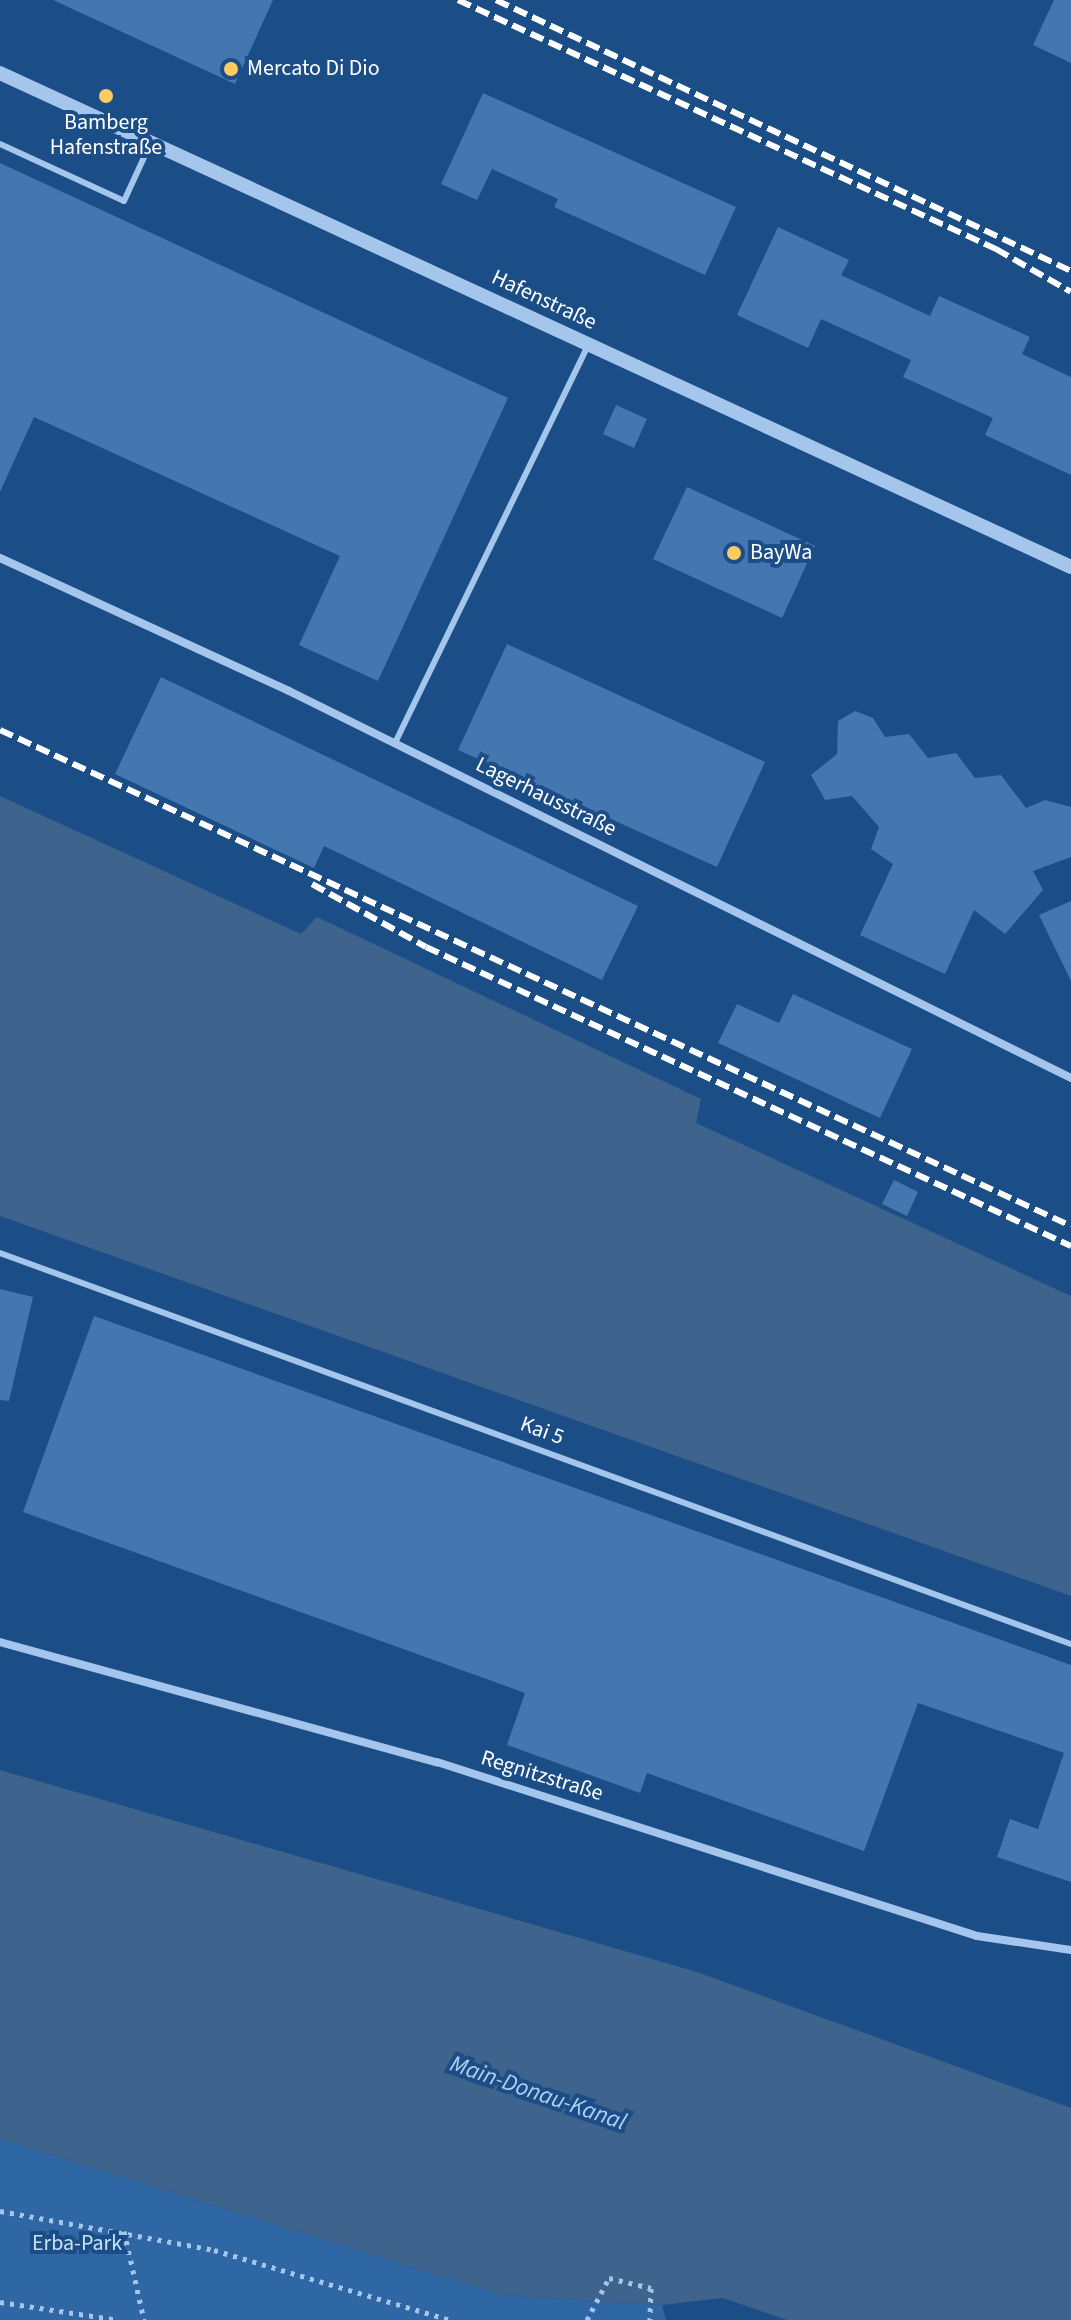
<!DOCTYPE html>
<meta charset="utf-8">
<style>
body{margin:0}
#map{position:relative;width:1071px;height:2320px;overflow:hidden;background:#1b4d87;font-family:"Source Sans 3",sans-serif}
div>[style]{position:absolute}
.green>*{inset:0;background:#2f67a5}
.water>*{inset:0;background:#3e638d}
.building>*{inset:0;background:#4477b0}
.path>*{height:5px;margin-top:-2.5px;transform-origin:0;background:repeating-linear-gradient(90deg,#a4c6ec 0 4px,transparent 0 10px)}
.service>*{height:6px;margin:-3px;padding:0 3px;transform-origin:3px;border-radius:3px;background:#a4c6ec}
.minor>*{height:8px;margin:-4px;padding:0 4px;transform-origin:4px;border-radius:4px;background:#a4c6ec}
.tertiary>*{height:14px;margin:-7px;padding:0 7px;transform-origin:7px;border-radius:7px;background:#a4c6ec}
.rail>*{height:6px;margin-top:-3px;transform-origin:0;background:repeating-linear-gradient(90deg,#fff 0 14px,transparent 0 20px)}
.dots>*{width:22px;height:22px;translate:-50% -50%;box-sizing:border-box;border:4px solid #1b4d87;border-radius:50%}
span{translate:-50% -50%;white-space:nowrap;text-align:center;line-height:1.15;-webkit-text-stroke:8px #1b4d87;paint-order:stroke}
.poi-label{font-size:22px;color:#fff}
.left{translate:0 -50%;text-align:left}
.street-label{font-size:22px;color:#fff}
.park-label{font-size:22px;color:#c9e0f9}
.water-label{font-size:24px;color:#afd0f3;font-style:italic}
</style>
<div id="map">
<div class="green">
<i style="clip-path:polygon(0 2139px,502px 2295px,662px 2305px,666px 2320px,0 2320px)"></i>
</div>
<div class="water">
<i style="clip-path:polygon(0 796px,301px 934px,317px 917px,701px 1099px,696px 1123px,1071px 1296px,1071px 1596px,0 1216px)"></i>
<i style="clip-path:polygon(0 1770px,697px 1972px,1071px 2108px,1071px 2320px,787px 2320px,723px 2298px,662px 2305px,502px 2295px,0 2139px)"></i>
</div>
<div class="building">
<i style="clip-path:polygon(53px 0,273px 0,235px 84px)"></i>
<i style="clip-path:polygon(1054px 0,1071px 0,1071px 63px,1033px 45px)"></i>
<i style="clip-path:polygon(483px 93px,736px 207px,705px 275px,554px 207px,558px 199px,492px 169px,477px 200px,441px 184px)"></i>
<i style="clip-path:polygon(0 163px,508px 398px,378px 681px,299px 645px,340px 556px,34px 417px,0 492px)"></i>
<i style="clip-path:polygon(778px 227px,849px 260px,841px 275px,930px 316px,939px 296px,1030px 337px,1022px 354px,1071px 377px,1071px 475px,985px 435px,993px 418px,903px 377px,911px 360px,821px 319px,808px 348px,737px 315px)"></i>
<i style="clip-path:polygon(616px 405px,647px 419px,634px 448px,603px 434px)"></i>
<i style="clip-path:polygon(687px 487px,815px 546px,782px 618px,653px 559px)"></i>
<i style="clip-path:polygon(507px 644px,765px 762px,717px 867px,458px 750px)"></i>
<i style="clip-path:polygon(161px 677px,638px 906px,602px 980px,324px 846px,314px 868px,115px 774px)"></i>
<i style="clip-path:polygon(855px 711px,873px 718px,885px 737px,909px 734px,928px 758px,956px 753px,975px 778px,1001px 775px,1026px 808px,1045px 800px,1071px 807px,1071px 857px,1033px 871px,1043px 890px,1005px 934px,974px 910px,945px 974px,860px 935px,893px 864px,871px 849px,879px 827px,852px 796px,825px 800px,811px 775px,837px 754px,838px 721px)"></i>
<i style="clip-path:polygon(1071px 901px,1071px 981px,1039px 915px)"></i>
<i style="clip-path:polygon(793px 994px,912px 1049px,880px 1118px,718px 1043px,737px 1004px,779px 1023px)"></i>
<i style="clip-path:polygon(894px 1180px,918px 1192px,907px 1216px,882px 1204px)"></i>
<i style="clip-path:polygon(0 1289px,33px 1297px,9px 1401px,0 1400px)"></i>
<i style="clip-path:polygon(94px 1316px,1071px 1665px,1071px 1882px,997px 1857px,1010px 1819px,1038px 1829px,1064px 1753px,918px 1703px,864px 1851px,647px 1773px,640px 1793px,507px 1745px,525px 1693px,23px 1512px)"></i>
</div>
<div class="path">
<i style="left:0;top:2211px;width:218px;rotate:10.3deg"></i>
<i style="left:214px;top:2250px;width:246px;rotate:16.5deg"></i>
<i style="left:124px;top:2231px;width:91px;rotate:77.3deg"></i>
<i style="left:0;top:2302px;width:120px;rotate:8.6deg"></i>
<i style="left:587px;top:2320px;width:47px;rotate:-62.4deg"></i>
<i style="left:609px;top:2278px;width:43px;rotate:13.4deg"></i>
<i style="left:651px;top:2288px;width:32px;rotate:92deg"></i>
</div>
<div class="service">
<i style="left:0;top:144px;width:136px;rotate:24.7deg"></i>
<i style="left:124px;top:201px;width:65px;rotate:-65.4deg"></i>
<i style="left:395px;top:743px;width:442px;rotate:-64.1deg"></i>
<i style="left:0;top:1253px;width:1140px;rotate:20.06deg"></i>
</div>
<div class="minor">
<i style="left:0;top:558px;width:318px;rotate:24.7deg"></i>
<i style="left:289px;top:691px;width:873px;rotate:26.33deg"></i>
<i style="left:0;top:1642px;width:453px;rotate:15.4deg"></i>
<i style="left:437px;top:1762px;width:567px;rotate:17.86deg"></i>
<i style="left:977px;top:1936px;width:95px;rotate:8.5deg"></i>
</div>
<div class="tertiary">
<i style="left:0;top:73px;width:1179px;rotate:24.76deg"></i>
</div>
<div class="rail">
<i style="left:458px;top:0;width:593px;rotate:24.84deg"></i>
<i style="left:996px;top:249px;width:86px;rotate:29.8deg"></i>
<i style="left:496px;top:0;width:636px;rotate:25.23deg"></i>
<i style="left:0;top:730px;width:1180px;rotate:24.85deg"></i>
<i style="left:312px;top:884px;width:130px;rotate:28.9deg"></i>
<i style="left:426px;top:947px;width:711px;rotate:24.87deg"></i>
</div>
<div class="dots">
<i style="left:231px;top:69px;background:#fdcc61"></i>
<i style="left:106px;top:96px;background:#fdcc61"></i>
<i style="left:734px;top:553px;background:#fdcc61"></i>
</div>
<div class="poi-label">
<span class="left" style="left:247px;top:69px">Mercato Di Dio</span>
<span style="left:106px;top:135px">Bamberg<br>Hafenstraße</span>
<span class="left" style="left:750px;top:553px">BayWa</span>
</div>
<div class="street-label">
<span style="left:544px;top:300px;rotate:25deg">Hafenstraße</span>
<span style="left:546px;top:797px;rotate:26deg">Lagerhausstraße</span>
<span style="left:542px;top:1431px;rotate:20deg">Kai 5</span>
<span style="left:542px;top:1776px;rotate:17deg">Regnitzstraße</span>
</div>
<div class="park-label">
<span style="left:77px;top:2244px">Erba-Park</span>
</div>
<div class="water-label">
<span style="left:538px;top:2093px;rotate:19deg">Main-Donau-Kanal</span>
</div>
</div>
